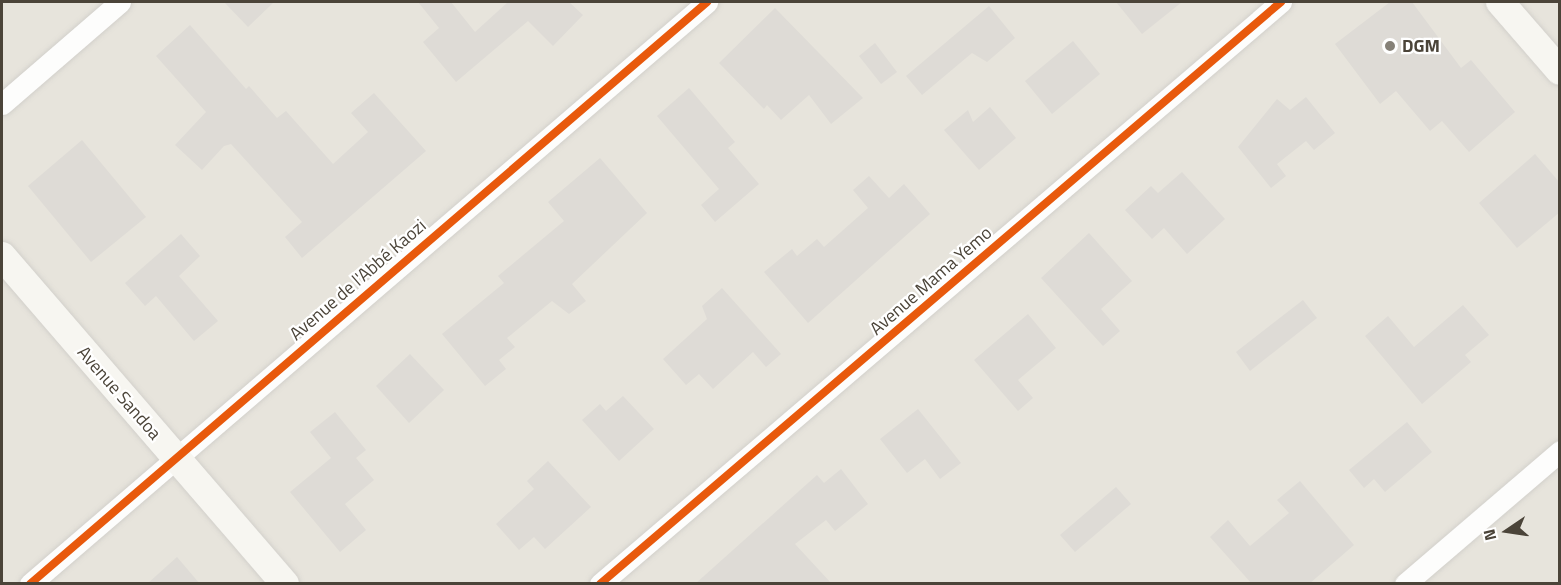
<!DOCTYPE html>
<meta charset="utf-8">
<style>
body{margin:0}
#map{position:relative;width:1561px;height:585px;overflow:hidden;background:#f4f2ee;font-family:"Titillium Web",sans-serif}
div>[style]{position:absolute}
.residential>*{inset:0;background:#e7e4dc}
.building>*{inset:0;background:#dedbd6}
.roads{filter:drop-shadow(0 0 2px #d2d0cb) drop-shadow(0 0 2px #d2d0cb)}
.street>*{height:21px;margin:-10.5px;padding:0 10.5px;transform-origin:10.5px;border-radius:10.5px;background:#fdfdfc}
.secondary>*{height:28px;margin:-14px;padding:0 14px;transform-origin:14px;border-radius:14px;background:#f7f6f1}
.cycleway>*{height:8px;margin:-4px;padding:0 4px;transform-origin:4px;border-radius:4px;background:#e8590c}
.dots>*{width:16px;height:16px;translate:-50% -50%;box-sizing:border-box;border:3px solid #fff;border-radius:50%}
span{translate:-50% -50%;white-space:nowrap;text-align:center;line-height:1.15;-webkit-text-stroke:4.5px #fff;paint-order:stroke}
.poi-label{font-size:18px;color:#4b4439;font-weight:700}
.left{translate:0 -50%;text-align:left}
.street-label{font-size:18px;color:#4b4439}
.frame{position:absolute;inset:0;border:3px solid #4b4439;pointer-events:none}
.north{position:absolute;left:1477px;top:501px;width:60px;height:60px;-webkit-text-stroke:4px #fff;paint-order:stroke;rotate:257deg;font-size:16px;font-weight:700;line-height:24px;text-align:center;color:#4b4439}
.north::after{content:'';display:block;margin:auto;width:21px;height:27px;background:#4b4439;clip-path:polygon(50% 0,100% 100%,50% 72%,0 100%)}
</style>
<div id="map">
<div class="residential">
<i style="clip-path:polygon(2px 2px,1559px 2px,1559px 583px,2px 583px)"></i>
</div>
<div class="building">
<i style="clip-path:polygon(224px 2px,274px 2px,248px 27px)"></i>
<i style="clip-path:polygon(418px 2px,451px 2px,475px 32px,508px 2px,569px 2px,583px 15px,553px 46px,528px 21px,456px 82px,423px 42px,439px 28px)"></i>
<i style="clip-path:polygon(1116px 2px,1182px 2px,1142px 34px)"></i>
<i style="clip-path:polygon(1390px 2px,1412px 2px,1461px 68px,1471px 60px,1515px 112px,1469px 152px,1442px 121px,1430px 131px,1396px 91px,1380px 104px,1335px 44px)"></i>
<i style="clip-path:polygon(989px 6px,1015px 38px,987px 62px,972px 53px,922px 95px,906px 76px)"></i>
<i style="clip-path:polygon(775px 8px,863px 98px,831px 124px,809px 95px,781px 120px,767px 105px,764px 109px,719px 63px)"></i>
<i style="clip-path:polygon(190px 25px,246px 89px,249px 86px,277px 118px,286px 111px,333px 164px,368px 132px,351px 113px,374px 93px,426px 151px,302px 258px,285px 237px,302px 222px,231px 144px,224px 146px,202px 170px,175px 145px,206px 112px,156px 56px)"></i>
<i style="clip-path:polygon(1073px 41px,1100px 74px,1052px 114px,1025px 81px)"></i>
<i style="clip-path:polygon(875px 43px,897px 72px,881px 84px,859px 56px)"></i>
<i style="clip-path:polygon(689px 88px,735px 142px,728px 148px,759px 184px,715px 222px,701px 205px,719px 189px,657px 116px)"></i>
<i style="clip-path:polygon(1306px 97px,1335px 133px,1314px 150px,1306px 141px,1277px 164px,1286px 176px,1271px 188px,1238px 147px,1277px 99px,1290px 110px)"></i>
<i style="clip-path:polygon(990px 107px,1016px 138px,979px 170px,944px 130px,968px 110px,973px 122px)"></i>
<i style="clip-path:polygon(82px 140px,146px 217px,91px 262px,28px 186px)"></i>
<i style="clip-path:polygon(1535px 154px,1560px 183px,1560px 212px,1517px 248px,1479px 203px)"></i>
<i style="clip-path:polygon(600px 158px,647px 213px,572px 284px,586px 301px,569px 314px,552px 301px,507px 338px,515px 347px,499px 360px,506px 369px,485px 386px,442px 334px,504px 283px,498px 276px,564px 221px,548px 202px)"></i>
<i style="clip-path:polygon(1182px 172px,1225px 219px,1187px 254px,1164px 228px,1152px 239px,1125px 210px,1151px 186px,1158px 193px)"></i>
<i style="clip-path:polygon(869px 176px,889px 198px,904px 184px,930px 214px,808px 323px,764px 272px,792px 249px,797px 256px,817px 239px,824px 247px,868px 208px,853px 190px)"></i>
<i style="clip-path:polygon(1089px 233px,1132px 281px,1101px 309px,1120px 331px,1103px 346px,1041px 278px)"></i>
<i style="clip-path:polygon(181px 234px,200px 256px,179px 276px,218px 321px,194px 341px,156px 296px,145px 306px,125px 283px)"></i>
<i style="clip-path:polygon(722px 288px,781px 354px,766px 367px,753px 352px,713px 389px,699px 374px,686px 385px,663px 359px,707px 319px,702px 306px)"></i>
<i style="clip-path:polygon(1303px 300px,1317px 318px,1250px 371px,1236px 352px)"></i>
<i style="clip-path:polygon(1463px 305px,1489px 335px,1465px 355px,1471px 362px,1422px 404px,1365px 336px,1388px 316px,1414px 347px)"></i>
<i style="clip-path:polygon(1028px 314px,1056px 348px,1018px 380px,1033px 398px,1018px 411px,974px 360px)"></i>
<i style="clip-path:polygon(410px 354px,444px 390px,409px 423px,376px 386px)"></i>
<i style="clip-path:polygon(623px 396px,654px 429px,619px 461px,582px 420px,600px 404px,606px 411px)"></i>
<i style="clip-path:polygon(918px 409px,961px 463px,940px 479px,925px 459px,907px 473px,880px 439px)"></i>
<i style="clip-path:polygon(335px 412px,366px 450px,356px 458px,374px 480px,345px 504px,366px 530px,340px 552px,290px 492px,331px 458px,310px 432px)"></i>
<i style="clip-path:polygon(1407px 422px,1432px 452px,1385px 492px,1374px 479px,1364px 488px,1349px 470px)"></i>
<i style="clip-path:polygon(548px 461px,591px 507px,545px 549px,534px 537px,519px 550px,496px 524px,534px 489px,527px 481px)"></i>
<i style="clip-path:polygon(841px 469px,868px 504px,835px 531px,826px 520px,795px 544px,832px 584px,695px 584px,817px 475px,824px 483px)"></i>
<i style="clip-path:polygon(1300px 481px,1354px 545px,1309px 584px,1252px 584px,1210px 537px,1228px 520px,1250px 546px,1289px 513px,1277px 500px)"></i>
<i style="clip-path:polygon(1116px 487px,1131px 504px,1075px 552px,1060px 535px)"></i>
<i style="clip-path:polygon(177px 557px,200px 584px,147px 584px)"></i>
</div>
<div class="roads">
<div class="street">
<i style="left:2px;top:104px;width:156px;rotate:-40.8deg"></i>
<i style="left:30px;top:584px;width:893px;rotate:-40.68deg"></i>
<i style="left:600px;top:584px;width:896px;rotate:-40.52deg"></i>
<i style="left:1405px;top:584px;width:204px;rotate:-40.6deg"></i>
</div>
<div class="secondary">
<i style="left:1500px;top:2px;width:91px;rotate:49deg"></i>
<i style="left:2px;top:256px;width:433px;rotate:49.2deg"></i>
</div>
</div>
<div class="cycleway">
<i style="left:30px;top:584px;width:893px;rotate:-40.68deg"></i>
<i style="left:600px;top:584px;width:896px;rotate:-40.52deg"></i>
</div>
<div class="dots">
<i style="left:1390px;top:46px;background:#868178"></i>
</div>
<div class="poi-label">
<span class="left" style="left:1402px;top:46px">DGM</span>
</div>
<div class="street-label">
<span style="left:358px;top:280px;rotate:-41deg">Avenue de l'Abbé Kaozi</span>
<span style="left:931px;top:281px;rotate:-41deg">Avenue Mama Yemo</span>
<span style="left:119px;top:393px;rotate:49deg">Avenue Sandoa</span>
</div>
<div class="frame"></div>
<div class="north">N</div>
</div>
